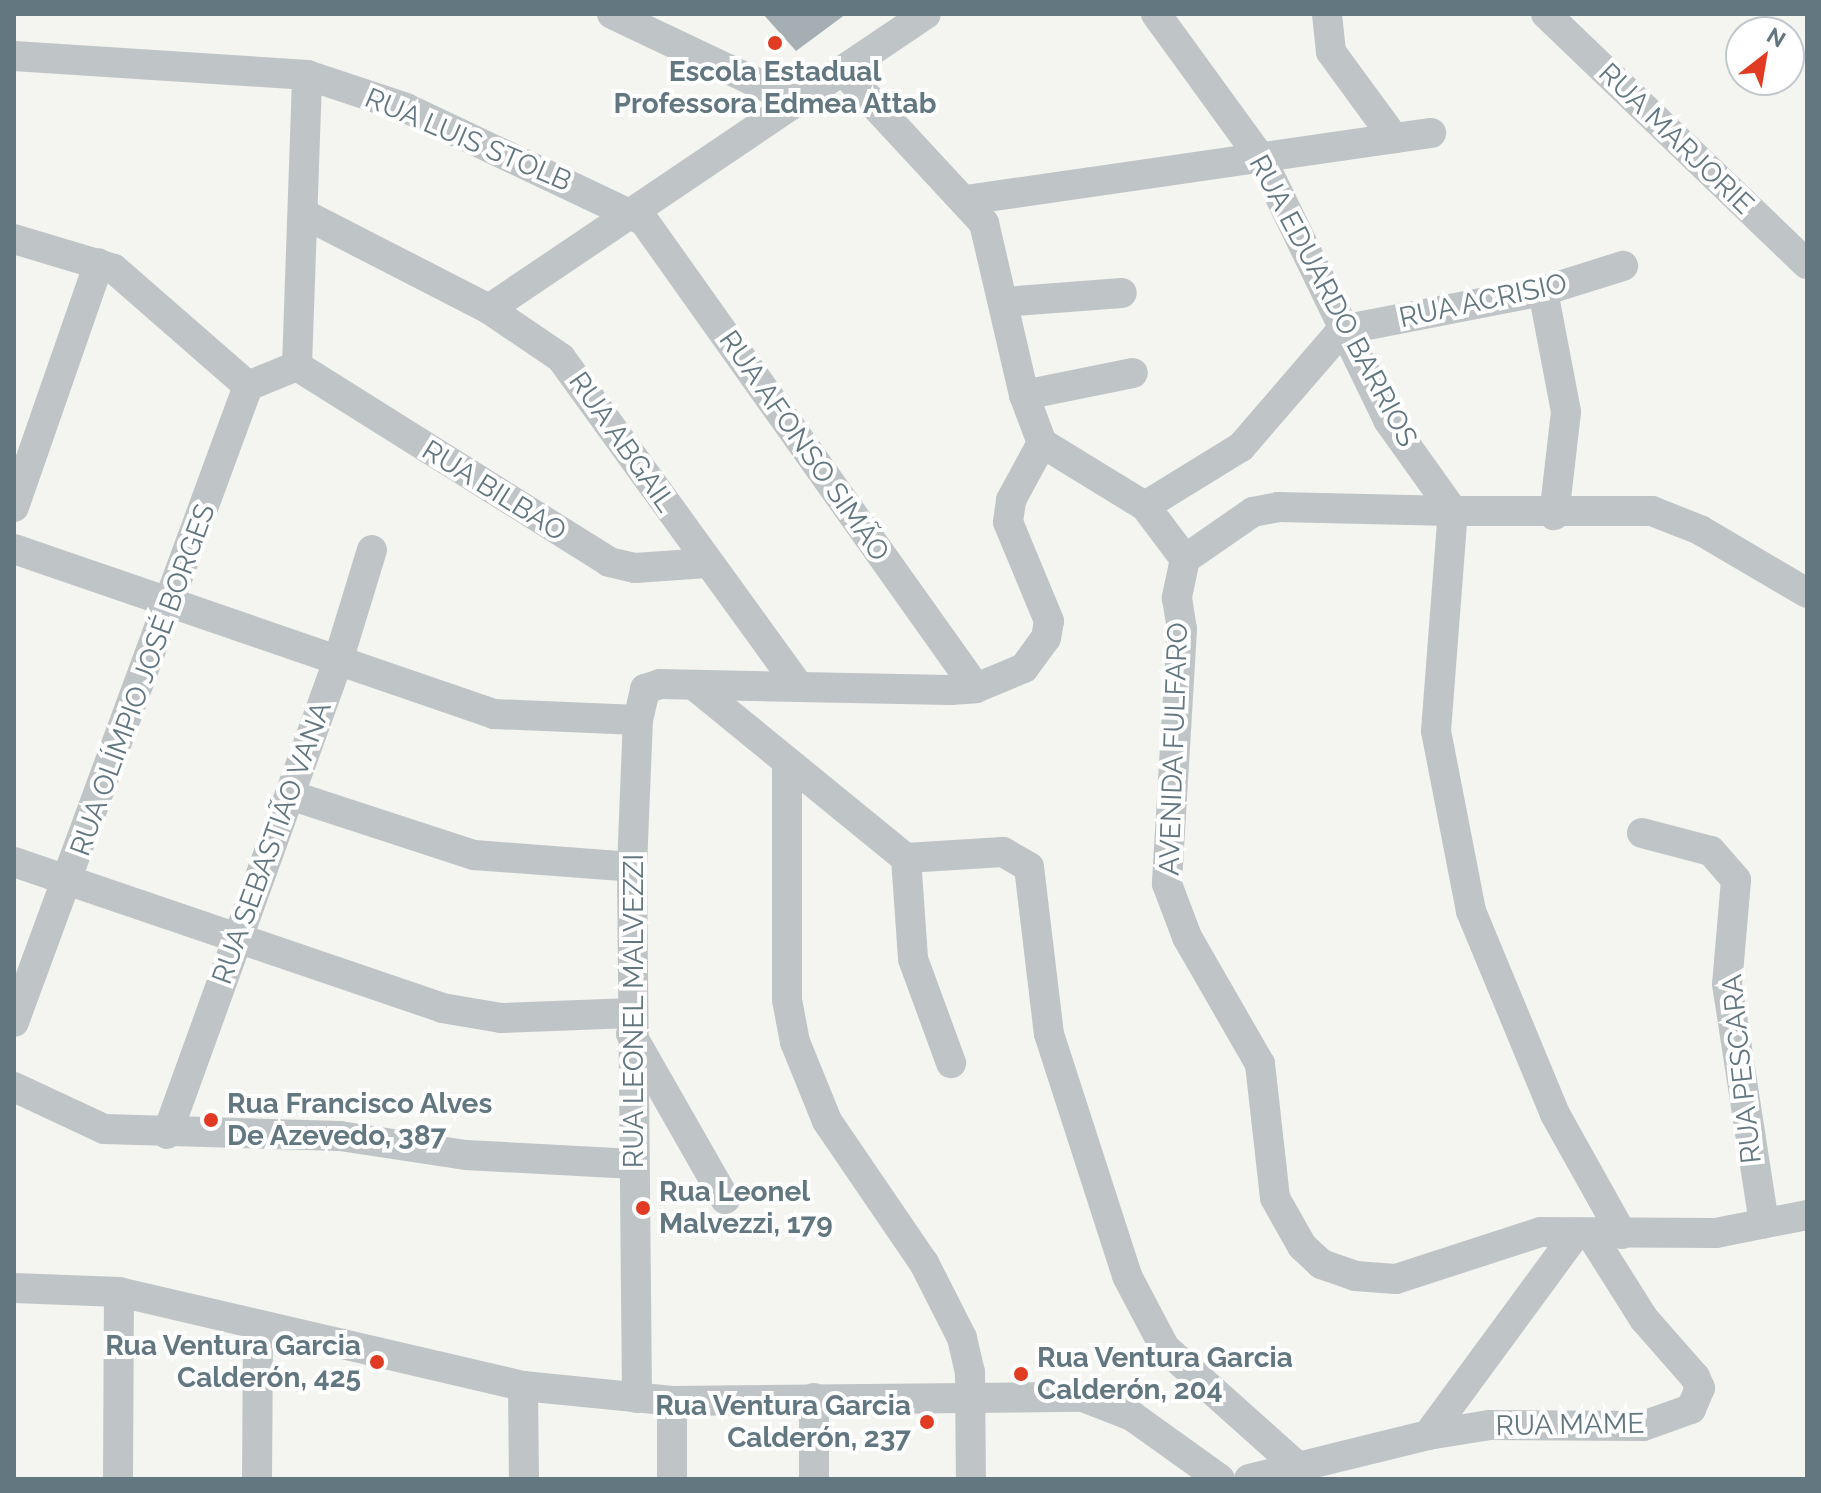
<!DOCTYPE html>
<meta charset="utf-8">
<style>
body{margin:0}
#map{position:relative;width:1821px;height:1493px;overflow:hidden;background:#f4f4f0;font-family:Raleway,sans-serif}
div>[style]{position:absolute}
.building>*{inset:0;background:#a5afb3}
.minor>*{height:30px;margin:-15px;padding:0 15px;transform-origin:15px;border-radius:15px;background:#bfc4c6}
.dots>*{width:22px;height:22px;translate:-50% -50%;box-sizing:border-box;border:4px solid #fff;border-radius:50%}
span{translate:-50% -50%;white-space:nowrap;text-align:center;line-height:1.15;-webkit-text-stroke:8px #fff;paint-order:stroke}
.poi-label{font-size:28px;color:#637781;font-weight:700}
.left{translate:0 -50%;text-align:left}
.right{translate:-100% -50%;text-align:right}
.street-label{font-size:28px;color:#637781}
.frame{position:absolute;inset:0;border:16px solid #637781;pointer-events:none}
.north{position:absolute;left:1725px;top:16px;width:80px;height:80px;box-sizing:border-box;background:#fff;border:2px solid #c1c9cd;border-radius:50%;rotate:31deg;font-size:22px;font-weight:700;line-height:32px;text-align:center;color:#637781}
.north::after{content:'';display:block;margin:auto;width:28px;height:36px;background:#e13c23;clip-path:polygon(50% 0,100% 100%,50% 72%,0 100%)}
</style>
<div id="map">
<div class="building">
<i style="clip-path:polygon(763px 14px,846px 14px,796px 51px)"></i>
</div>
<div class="minor">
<i style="left:612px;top:14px;width:203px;rotate:25.4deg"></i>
<i style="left:1156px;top:14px;width:180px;rotate:54deg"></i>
<i style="left:1262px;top:160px;width:289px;rotate:64.1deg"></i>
<i style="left:1388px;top:420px;width:112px;rotate:54.5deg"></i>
<i style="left:1327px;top:14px;width:38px;rotate:84deg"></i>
<i style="left:1331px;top:52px;width:107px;rotate:53.8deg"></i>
<i style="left:1546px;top:14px;width:361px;rotate:43.8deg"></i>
<i style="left:14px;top:56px;width:294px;rotate:3.7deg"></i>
<i style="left:307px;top:75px;width:104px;rotate:18.4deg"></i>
<i style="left:406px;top:108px;width:263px;rotate:25.4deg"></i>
<i style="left:644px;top:221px;width:573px;rotate:54.59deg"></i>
<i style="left:844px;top:72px;width:206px;rotate:47.2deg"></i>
<i style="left:984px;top:223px;width:177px;rotate:76.9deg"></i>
<i style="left:1024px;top:395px;width:51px;rotate:69.4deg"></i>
<i style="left:1042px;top:443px;width:121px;rotate:31.5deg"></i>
<i style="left:1145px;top:506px;width:66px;rotate:53deg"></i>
<i style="left:1185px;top:559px;width:40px;rotate:102deg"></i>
<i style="left:1177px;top:598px;width:31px;rotate:81deg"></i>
<i style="left:1182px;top:629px;width:255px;rotate:93.4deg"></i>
<i style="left:1167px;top:884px;width:57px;rotate:69.3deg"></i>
<i style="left:1187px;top:937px;width:146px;rotate:60.1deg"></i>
<i style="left:1260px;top:1064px;width:135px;rotate:83.6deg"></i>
<i style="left:1275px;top:1198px;width:55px;rotate:60.6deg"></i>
<i style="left:1302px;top:1246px;width:26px;rotate:43deg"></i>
<i style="left:1321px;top:1264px;width:36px;rotate:19deg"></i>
<i style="left:1355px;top:1276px;width:41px;rotate:4.2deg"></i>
<i style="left:1396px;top:1279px;width:152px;rotate:-18deg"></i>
<i style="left:1541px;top:1232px;width:175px;rotate:0.3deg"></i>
<i style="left:1716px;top:1233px;width:93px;rotate:-11.2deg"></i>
<i style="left:966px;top:200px;width:470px;rotate:-8.2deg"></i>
<i style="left:306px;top:215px;width:206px;rotate:27.2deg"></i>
<i style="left:489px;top:309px;width:87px;rotate:34.2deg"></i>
<i style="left:561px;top:358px;width:404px;rotate:54.1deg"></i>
<i style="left:14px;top:239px;width:104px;rotate:16.7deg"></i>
<i style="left:114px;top:269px;width:178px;rotate:41.1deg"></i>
<i style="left:1543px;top:291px;width:123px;rotate:79.2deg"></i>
<i style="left:1566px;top:412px;width:104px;rotate:96.6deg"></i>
<i style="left:1004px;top:302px;width:118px;rotate:-4.4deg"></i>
<i style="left:489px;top:309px;width:527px;rotate:-34.02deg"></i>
<i style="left:297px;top:366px;width:368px;rotate:32.1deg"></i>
<i style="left:609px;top:562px;width:27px;rotate:13deg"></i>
<i style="left:635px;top:568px;width:72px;rotate:-4deg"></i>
<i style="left:297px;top:366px;width:291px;rotate:-88deg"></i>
<i style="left:1024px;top:395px;width:111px;rotate:-11.4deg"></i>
<i style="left:1145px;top:506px;width:113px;rotate:-31.6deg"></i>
<i style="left:1241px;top:447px;width:155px;rotate:-49.2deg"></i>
<i style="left:1342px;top:330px;width:205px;rotate:-11deg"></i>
<i style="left:1543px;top:291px;width:84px;rotate:-17.4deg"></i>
<i style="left:14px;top:507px;width:258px;rotate:-70.8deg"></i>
<i style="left:14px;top:549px;width:508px;rotate:18.97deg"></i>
<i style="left:494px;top:714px;width:144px;rotate:2.4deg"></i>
<i style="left:1185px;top:559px;width:83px;rotate:-34.7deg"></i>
<i style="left:1253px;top:512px;width:25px;rotate:-11deg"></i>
<i style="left:1278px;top:507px;width:175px;rotate:1.3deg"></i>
<i style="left:696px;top:687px;width:271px;rotate:39.2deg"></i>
<i style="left:906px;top:858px;width:97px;rotate:-3.5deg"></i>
<i style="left:1003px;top:852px;width:30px;rotate:30deg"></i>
<i style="left:1029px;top:867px;width:168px;rotate:83.2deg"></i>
<i style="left:1049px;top:1034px;width:254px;rotate:72.1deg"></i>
<i style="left:1127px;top:1276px;width:81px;rotate:62.2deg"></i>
<i style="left:1165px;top:1348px;width:178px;rotate:41.8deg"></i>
<i style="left:787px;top:766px;width:234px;rotate:90deg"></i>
<i style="left:787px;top:1000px;width:43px;rotate:79.2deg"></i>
<i style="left:795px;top:1042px;width:85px;rotate:67.9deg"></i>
<i style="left:827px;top:1121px;width:172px;rotate:55.7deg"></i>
<i style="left:924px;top:1263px;width:84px;rotate:63.1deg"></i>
<i style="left:962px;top:1338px;width:35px;rotate:77deg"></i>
<i style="left:970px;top:1372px;width:107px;rotate:89.5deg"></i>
<i style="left:290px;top:795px;width:194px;rotate:18.1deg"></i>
<i style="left:474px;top:855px;width:158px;rotate:4.3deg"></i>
<i style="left:1642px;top:833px;width:71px;rotate:14.6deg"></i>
<i style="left:1711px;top:851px;width:38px;rotate:49deg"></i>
<i style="left:1736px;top:880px;width:104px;rotate:94.9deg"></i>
<i style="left:1727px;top:984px;width:242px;rotate:81.2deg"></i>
<i style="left:906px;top:858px;width:101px;rotate:86deg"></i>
<i style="left:913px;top:959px;width:111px;rotate:69.9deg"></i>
<i style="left:14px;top:862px;width:452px;rotate:18.8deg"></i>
<i style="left:442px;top:1008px;width:60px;rotate:9.6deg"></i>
<i style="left:501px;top:1018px;width:130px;rotate:-2.2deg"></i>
<i style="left:14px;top:1022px;width:678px;rotate:-69.8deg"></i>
<i style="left:248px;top:386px;width:53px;rotate:-22.2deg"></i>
<i style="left:631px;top:1034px;width:190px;rotate:60.3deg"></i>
<i style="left:14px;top:1087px;width:99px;rotate:25deg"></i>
<i style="left:104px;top:1129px;width:236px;rotate:1.7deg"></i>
<i style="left:340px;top:1136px;width:127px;rotate:8.6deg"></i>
<i style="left:466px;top:1155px;width:168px;rotate:3.1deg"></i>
<i style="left:167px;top:1134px;width:503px;rotate:-70.12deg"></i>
<i style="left:338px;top:661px;width:116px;rotate:-73deg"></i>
<i style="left:1622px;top:1234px;width:137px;rotate:-119.2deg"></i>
<i style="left:1555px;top:1114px;width:220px;rotate:-112.5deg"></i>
<i style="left:1471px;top:911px;width:183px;rotate:-101deg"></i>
<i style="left:1436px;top:731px;width:221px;rotate:-85.6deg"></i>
<i style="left:1453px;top:511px;width:199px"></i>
<i style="left:1652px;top:511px;width:52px;rotate:21.6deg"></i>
<i style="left:1700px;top:530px;width:124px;rotate:30.5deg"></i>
<i style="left:14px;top:1288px;width:105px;rotate:2.2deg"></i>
<i style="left:119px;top:1292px;width:415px;rotate:13.1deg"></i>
<i style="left:523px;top:1386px;width:150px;rotate:5.7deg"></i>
<i style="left:672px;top:1401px;width:411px;rotate:-0.6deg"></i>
<i style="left:1083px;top:1397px;width:53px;rotate:21.2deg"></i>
<i style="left:1132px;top:1416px;width:108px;rotate:35.6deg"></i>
<i style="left:523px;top:1386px;width:93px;rotate:89.4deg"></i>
<i style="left:637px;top:1398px;width:531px;rotate:-90.54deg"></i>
<i style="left:632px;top:867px;width:147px;rotate:-87.7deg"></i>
<i style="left:638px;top:720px;width:32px;rotate:-77deg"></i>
<i style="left:645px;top:689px;width:16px;rotate:-18deg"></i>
<i style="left:660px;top:684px;width:290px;rotate:1.2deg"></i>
<i style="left:950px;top:690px;width:26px;rotate:-4deg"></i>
<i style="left:976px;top:688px;width:52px;rotate:-22.6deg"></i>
<i style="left:1024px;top:668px;width:37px;rotate:-54deg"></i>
<i style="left:1046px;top:638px;width:17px;rotate:-80deg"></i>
<i style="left:1049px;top:621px;width:107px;rotate:-112.5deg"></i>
<i style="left:1008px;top:522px;width:22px;rotate:-82deg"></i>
<i style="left:1011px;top:500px;width:65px;rotate:-61.5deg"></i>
<i style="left:672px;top:1401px;width:78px;rotate:90deg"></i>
<i style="left:1428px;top:1435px;width:63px;rotate:-9.2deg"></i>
<i style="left:1490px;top:1425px;width:153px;rotate:0.4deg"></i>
<i style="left:1643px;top:1426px;width:51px;rotate:-19.5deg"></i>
<i style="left:1691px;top:1409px;width:23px;rotate:-67deg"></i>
<i style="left:1700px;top:1388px;width:12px;rotate:-114deg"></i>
<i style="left:1695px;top:1377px;width:77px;rotate:-131.3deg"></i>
<i style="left:1644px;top:1319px;width:99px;rotate:-122.2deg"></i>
<i style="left:118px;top:1479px;width:187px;rotate:-89.7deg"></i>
<i style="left:257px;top:1479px;width:154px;rotate:-89.6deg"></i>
<i style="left:814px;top:1479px;width:81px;rotate:-90deg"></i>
<i style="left:1249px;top:1479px;width:184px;rotate:-13.8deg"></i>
<i style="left:1428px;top:1435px;width:247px;rotate:-53.7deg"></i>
</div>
<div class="dots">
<i style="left:775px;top:43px;background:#e13c23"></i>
<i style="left:211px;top:1120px;background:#e13c23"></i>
<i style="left:643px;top:1208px;background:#e13c23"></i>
<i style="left:377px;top:1362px;background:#e13c23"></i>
<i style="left:1021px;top:1374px;background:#e13c23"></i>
<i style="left:927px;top:1422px;background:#e13c23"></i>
</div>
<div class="poi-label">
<span style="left:775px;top:88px">Escola Estadual<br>Professora Edmea Attab</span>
<span class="left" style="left:227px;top:1120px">Rua Francisco Alves<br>De Azevedo, 387</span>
<span class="left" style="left:659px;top:1208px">Rua Leonel<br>Malvezzi, 179</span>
<span class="right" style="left:361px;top:1362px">Rua Ventura Garcia<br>Calderón, 425</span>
<span class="left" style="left:1037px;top:1374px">Rua Ventura Garcia<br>Calderón, 204</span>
<span class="right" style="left:911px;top:1422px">Rua Ventura Garcia<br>Calderón, 237</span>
</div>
<div class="street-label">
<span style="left:1676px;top:139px;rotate:44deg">RUA MARJORIE</span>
<span style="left:468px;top:140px;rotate:23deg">RUA LUIS STOLB</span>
<span style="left:1333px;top:301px;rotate:62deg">RUA EDUARDO BARRIOS</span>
<span style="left:1483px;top:301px;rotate:-12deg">RUA ACRISIO</span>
<span style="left:622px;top:442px;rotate:55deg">RUA ABGAIL</span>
<span style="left:804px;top:446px;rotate:55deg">RUA AFONSO SIMÃO</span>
<span style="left:494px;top:491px;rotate:32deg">RUA BILBAO</span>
<span style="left:143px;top:680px;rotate:-70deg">RUA OLÍMPIO JOSÉ BORGES</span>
<span style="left:1174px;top:749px;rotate:-88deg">AVENIDA FULFARO</span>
<span style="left:272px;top:843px;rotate:-70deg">RUA SEBASTIÃO VANA</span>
<span style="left:634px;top:1011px;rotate:-90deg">RUA LEONEL MALVEZZI</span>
<span style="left:1742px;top:1069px;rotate:-96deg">RUA PESCARA</span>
<span style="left:1570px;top:1425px;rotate:-1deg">RUA MAME</span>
</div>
<div class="frame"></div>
<div class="north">N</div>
</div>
